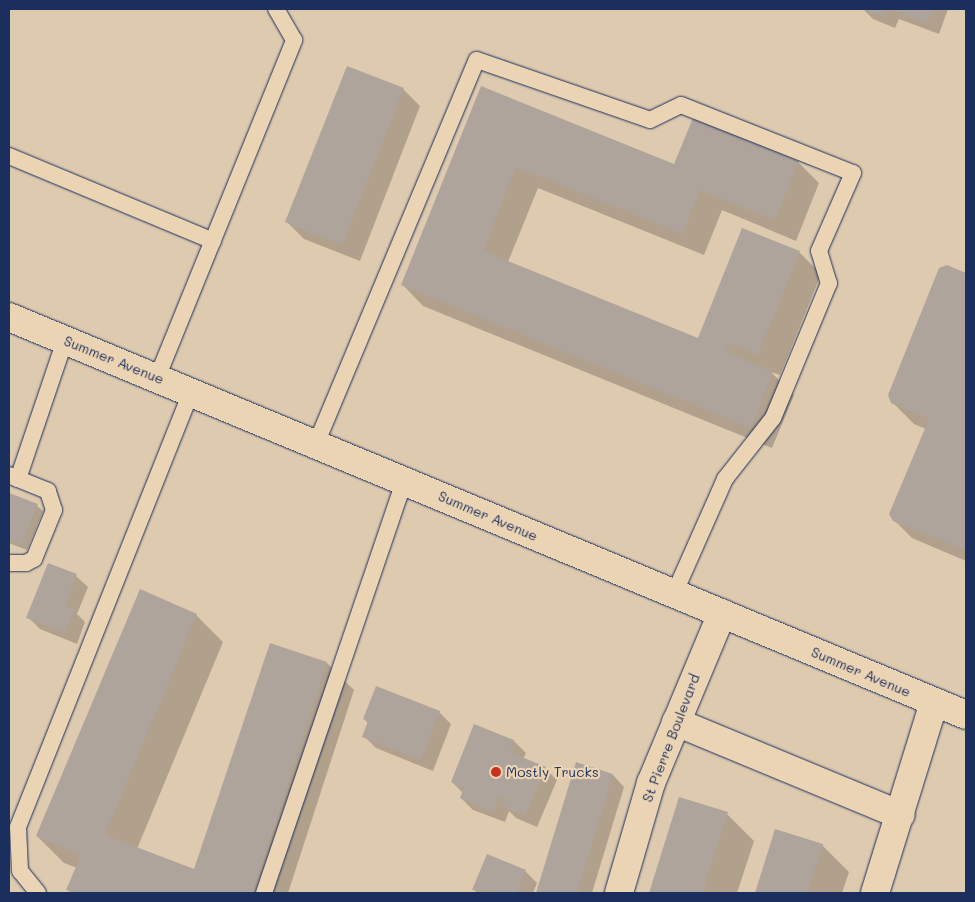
<!DOCTYPE html>
<style>
body{margin:0}
#map{position:relative;width:975px;height:902px;overflow:hidden;background:#decaaf;font-family:Mali,sans-serif}
div>[style]{position:absolute}
.shadow>*{inset:0;background:#0003}
.building>*{inset:0;background:#aea49b}
.roads{filter:drop-shadow(0 0 1px #1b2f5e) drop-shadow(0 0 1px #1b2f5e)}
.lane>*{height:16px;margin:-8px;padding:0 8px;transform-origin:8px;border-radius:8px;background:#ebd4b4}
.street>*{height:28px;margin:-14px;padding:0 14px;transform-origin:14px;border-radius:14px;background:#ebd4b4}
.primary>*{height:28px;margin:-14px;padding:0 14px;transform-origin:14px;border-radius:14px;background:#ebd4b4}
.dots>*{width:14px;height:14px;translate:-50% -50%;box-sizing:border-box;border:2px solid #ebd4b4;border-radius:50%}
span{translate:-50% -50%;white-space:nowrap;text-align:center;line-height:1.15;-webkit-text-stroke:4.5px #ebd4b4;paint-order:stroke}
.street-label{font-size:14px;color:#1b2f5e}
.poi-label{font-size:14px;color:#1b2f5e}
.left{translate:0 -50%;text-align:left}
.frame{position:absolute;inset:0;border:10px solid #1b2f5e;pointer-events:none}
</style>
<div id="map">
<div class="shadow">
<i style="clip-path:polygon(863px 9px,948px 9px,939px 34px,899px 19px,895px 28px,873px 19px)"></i>
<i style="clip-path:polygon(482px 88px,674px 166px,798px 162px,819px 183px,796px 241px,722px 210px,704px 255px,538px 188px,508px 262px,698px 340px,799px 252px,821px 274px,780px 375px,771px 372px,794px 395px,772px 448px,423px 306px,402px 284px)"></i>
<i style="clip-path:polygon(403px 89px,420px 106px,360px 261px,304px 239px,287px 222px)"></i>
<i style="clip-path:polygon(947px 267px,966px 275px,966px 561px,912px 538px,891px 517px,926px 429px,914px 424px,892px 402px)"></i>
<i style="clip-path:polygon(9px 494px,37px 506px,43px 511px,27px 550px,9px 543px)"></i>
<i style="clip-path:polygon(49px 564px,76px 576px,88px 587px,77px 614px,85px 622px,77px 644px,40px 629px,28px 617px)"></i>
<i style="clip-path:polygon(196px 615px,223px 642px,137px 849px,195px 871px,271px 644px,327px 663px,354px 690px,288px 893px,72px 893px,68px 890px,77px 868px,64px 863px,37px 836px)"></i>
<i style="clip-path:polygon(439px 712px,451px 724px,433px 771px,376px 748px,364px 736px,369px 724px,364px 719px)"></i>
<i style="clip-path:polygon(475px 725px,514px 741px,526px 753px,523px 759px,545px 768px,557px 780px,537px 827px,516px 818px,509px 811px,505px 822px,473px 810px,461px 798px,463px 793px,452px 782px)"></i>
<i style="clip-path:polygon(577px 764px,613px 775px,624px 787px,592px 893px,538px 893px)"></i>
<i style="clip-path:polygon(680px 799px,727px 814px,754px 841px,737px 893px,650px 893px)"></i>
<i style="clip-path:polygon(776px 830px,822px 845px,849px 872px,842px 893px,756px 893px)"></i>
<i style="clip-path:polygon(525px 871px,537px 883px,533px 893px,477px 893px,474px 890px)"></i>
</div>
<div class="building">
<i style="clip-path:polygon(864px 9px,887px 9px,884px 17px)"></i>
<i style="clip-path:polygon(890px 9px,932px 9px,927px 23px)"></i>
<i style="clip-path:polygon(347px 66px,404px 88px,342px 245px,285px 222px)"></i>
<i style="clip-path:polygon(481px 86px,674px 164px,693px 118px,799px 161px,775px 220px,700px 190px,683px 234px,516px 167px,483px 251px,698px 338px,742px 228px,800px 251px,758px 355px,729px 343px,725px 352px,773px 372px,751px 428px,401px 285px)"></i>
<i style="clip-path:polygon(947px 265px,966px 273px,966px 550px,893px 521px,889px 514px,929px 419px,891px 403px,888px 395px,939px 268px)"></i>
<i style="clip-path:polygon(9px 493px,38px 504px,21px 545px,9px 540px)"></i>
<i style="clip-path:polygon(48px 563px,77px 574px,65px 606px,74px 609px,65px 633px,26px 618px)"></i>
<i style="clip-path:polygon(140px 589px,197px 614px,105px 835px,194px 869px,270px 643px,327px 662px,253px 893px,75px 893px,66px 890px,81px 855px,36px 836px)"></i>
<i style="clip-path:polygon(376px 686px,440px 711px,421px 760px,362px 737px,368px 721px,363px 719px)"></i>
<i style="clip-path:polygon(474px 724px,514px 740px,510px 752px,546px 767px,525px 816px,503px 807px,506px 799px,499px 796px,493px 812px,460px 798px,464px 788px,451px 782px)"></i>
<i style="clip-path:polygon(576px 762px,613px 774px,577px 893px,536px 893px)"></i>
<i style="clip-path:polygon(679px 797px,728px 812px,702px 893px,649px 893px)"></i>
<i style="clip-path:polygon(775px 829px,823px 844px,807px 893px,755px 893px)"></i>
<i style="clip-path:polygon(487px 854px,526px 870px,517px 893px,472px 890px)"></i>
</div>
<div class="roads">
<div class="lane">
<i style="left:9px;top:156px;width:221px;rotate:22.6deg"></i>
<i style="left:157px;top:378px;width:365px;rotate:-67.9deg"></i>
<i style="left:294px;top:40px;width:36px;rotate:-120deg"></i>
<i style="left:316px;top:444px;width:416px;rotate:-67.3deg"></i>
<i style="left:477px;top:60px;width:183px;rotate:19.1deg"></i>
<i style="left:650px;top:120px;width:34px;rotate:-26deg"></i>
<i style="left:681px;top:105px;width:185px;rotate:21.6deg"></i>
<i style="left:853px;top:173px;width:85px;rotate:113.6deg"></i>
<i style="left:819px;top:251px;width:34px;rotate:73deg"></i>
<i style="left:829px;top:283px;width:146px;rotate:112.5deg"></i>
<i style="left:773px;top:418px;width:78px;rotate:128.2deg"></i>
<i style="left:725px;top:479px;width:126px;rotate:113.9deg"></i>
<i style="left:9px;top:475px;width:10px;rotate:24deg"></i>
<i style="left:18px;top:479px;width:147px;rotate:-71.3deg"></i>
<i style="left:9px;top:563px;width:17px"></i>
<i style="left:26px;top:563px;width:9px;rotate:-27deg"></i>
<i style="left:34px;top:559px;width:53px;rotate:-67.8deg"></i>
<i style="left:54px;top:510px;width:20px;rotate:-108deg"></i>
<i style="left:48px;top:491px;width:32px;rotate:-158deg"></i>
<i style="left:38px;top:893px;width:28px;rotate:-129deg"></i>
<i style="left:20px;top:871px;width:44px;rotate:-92.6deg"></i>
<i style="left:18px;top:827px;width:468px;rotate:-68.3deg"></i>
<i style="left:264px;top:893px;width:435px;rotate:-71.2deg"></i>
</div>
<div class="street">
<i style="left:676px;top:722px;width:243px;rotate:22.5deg"></i>
<i style="left:619px;top:893px;width:115px;rotate:-73.8deg"></i>
<i style="left:651px;top:783px;width:184px;rotate:-67.3deg"></i>
<i style="left:875px;top:893px;width:200px;rotate:-72.8deg"></i>
</div>
<div class="primary">
<i style="left:9px;top:317px;width:1036px;rotate:22.58deg"></i>
</div>
</div>
<div class="dots">
<i style="left:496px;top:772px;background:#c8321e"></i>
</div>
<div class="street-label">
<span style="left:114px;top:360px;rotate:22deg">Summer Avenue</span>
<span style="left:488px;top:516px;rotate:23deg">Summer Avenue</span>
<span style="left:861px;top:672px;rotate:23deg">Summer Avenue</span>
<span style="left:671px;top:738px;rotate:-69deg">St Pierre Boulevard</span>
</div>
<div class="poi-label">
<span class="left" style="left:506px;top:772px">Mostly Trucks</span>
</div>
<div class="frame"></div>
</div>
